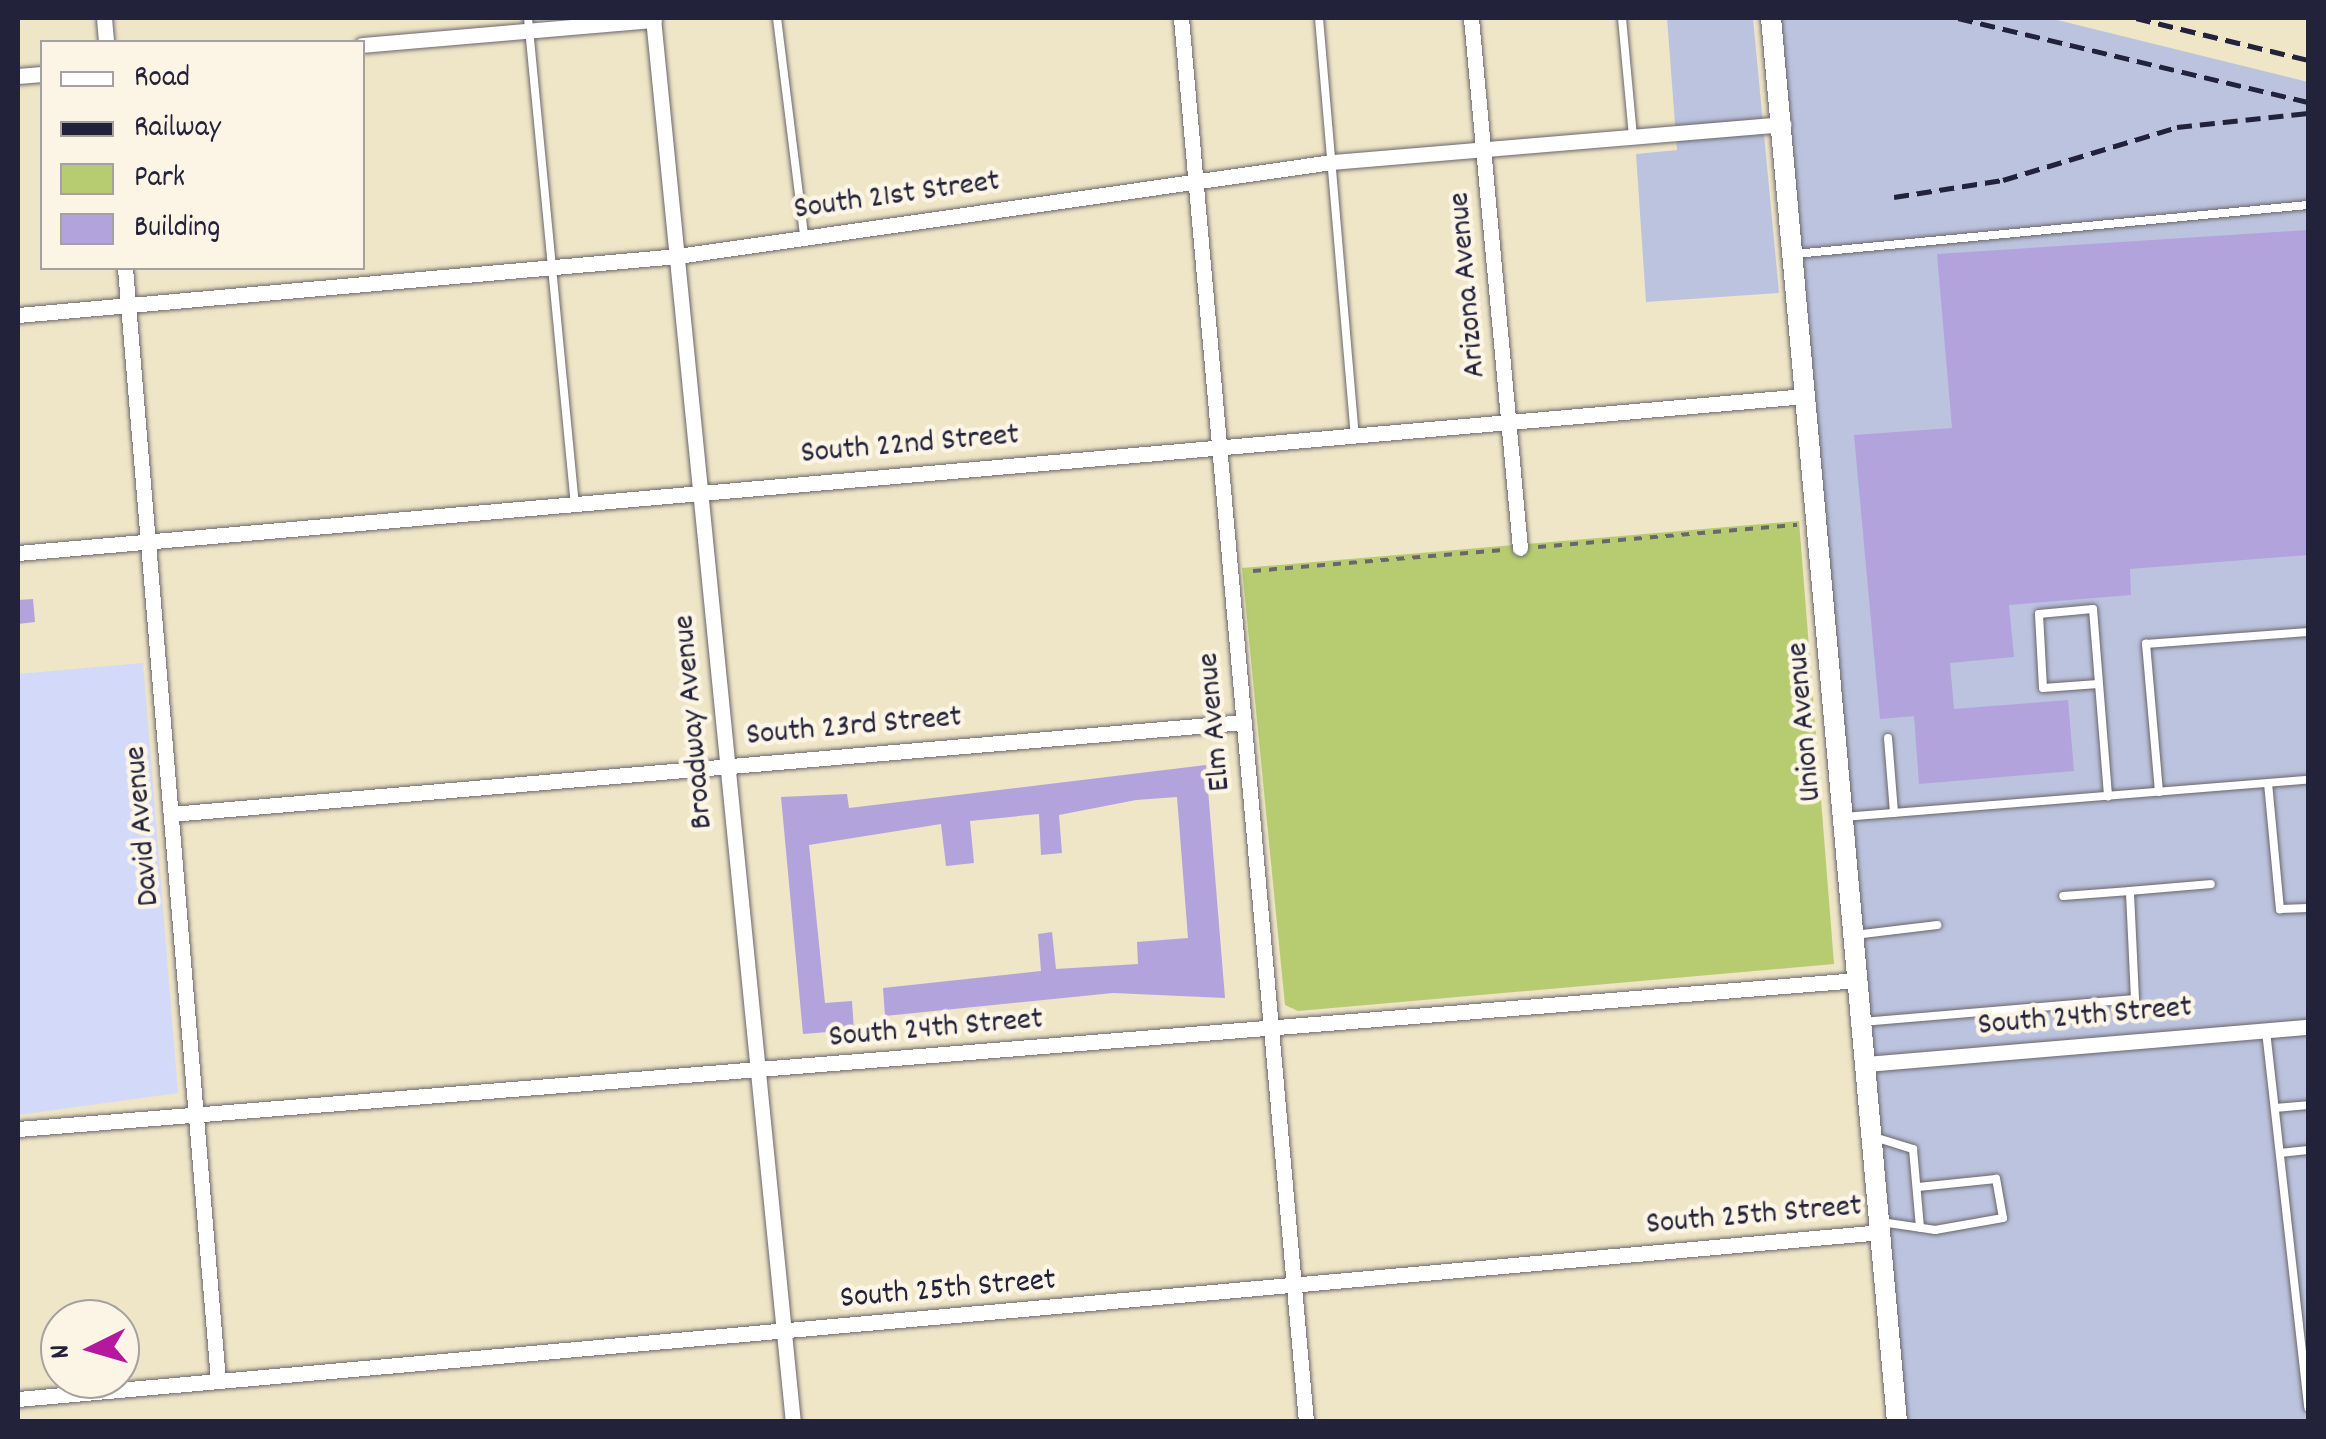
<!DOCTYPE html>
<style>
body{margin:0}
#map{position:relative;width:2326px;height:1439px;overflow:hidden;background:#efe5c7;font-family:Dekko,sans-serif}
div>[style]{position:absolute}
.built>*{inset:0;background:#d3d9f9}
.industrial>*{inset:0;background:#bcc3de}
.green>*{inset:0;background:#b7cc70}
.building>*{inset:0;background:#b3a3dc}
.path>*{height:4px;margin-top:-2px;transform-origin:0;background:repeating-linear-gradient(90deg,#6a666c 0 8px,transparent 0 16px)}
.roads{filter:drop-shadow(0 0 2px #6a666c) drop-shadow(0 0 2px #6a666c)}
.service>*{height:8px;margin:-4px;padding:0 4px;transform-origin:4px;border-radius:4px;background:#fff}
.minor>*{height:15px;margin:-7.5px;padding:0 7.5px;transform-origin:7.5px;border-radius:7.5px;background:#fff}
.tertiary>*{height:20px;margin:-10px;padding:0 10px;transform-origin:10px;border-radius:10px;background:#fff}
.rail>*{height:5px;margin-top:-2.5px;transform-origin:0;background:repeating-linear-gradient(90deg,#22223b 0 15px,transparent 0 23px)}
span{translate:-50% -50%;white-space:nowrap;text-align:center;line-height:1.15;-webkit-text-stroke:9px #fcf5e5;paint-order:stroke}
.street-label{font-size:32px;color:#22223b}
.frame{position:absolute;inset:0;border:20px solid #22223b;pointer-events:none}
.legend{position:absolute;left:40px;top:40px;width:325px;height:230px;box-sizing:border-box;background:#fcf5e5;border:2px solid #a5a1a1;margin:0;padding:12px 18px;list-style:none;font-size:30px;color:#22223b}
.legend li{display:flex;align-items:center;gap:20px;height:50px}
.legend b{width:50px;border:2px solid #a5a1a1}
.north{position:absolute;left:40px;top:1299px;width:100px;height:100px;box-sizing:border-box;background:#fcf5e5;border:2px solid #a5a1a1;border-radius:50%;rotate:265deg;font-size:28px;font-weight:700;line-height:40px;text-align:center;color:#22223b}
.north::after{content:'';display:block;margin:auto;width:35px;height:45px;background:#b5179e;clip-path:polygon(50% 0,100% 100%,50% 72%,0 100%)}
</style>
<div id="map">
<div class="built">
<i style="clip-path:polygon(143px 663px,178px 1093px,18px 1115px,18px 674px)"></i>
</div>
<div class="industrial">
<i style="clip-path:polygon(1667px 18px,1753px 18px,1779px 293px,1646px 302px,1636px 154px,1677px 150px)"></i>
<i style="clip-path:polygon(1771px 18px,2049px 18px,2308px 82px,2308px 1421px,1897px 1421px)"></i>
</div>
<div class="green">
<i style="clip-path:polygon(1799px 521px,1834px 964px,1298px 1011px,1285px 1005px,1242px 568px)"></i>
</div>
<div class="building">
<i style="clip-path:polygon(2308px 230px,2308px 555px,2130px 569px,2131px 595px,2009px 605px,2014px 657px,1950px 663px,1954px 709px,2068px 700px,2074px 771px,1919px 784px,1914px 716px,1880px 719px,1854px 435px,1952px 428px,1937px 254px)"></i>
<i style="clip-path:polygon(33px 599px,35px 622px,18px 624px,18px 600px)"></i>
<i style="clip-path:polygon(1206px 765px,1225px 998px,1113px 993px,885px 1016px,883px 988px,1041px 971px,1038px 934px,1052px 932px,1056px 969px,1138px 964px,1137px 942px,1188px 938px,1177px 797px,1136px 800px,1059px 815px,1062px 853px,1041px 855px,1039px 814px,970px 821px,974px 863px,946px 866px,941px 824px,809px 845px,825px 1003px,852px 1001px,854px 1030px,803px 1034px,781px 797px,847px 794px,849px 808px)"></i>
</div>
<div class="path">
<i style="left:1538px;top:547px;width:260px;rotate:-4.9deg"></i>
<i style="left:1253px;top:571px;width:251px;rotate:-4.8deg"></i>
</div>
<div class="roads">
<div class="service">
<i style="left:528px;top:18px;width:487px;rotate:84.5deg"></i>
<i style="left:777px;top:18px;width:220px;rotate:82.9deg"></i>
<i style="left:1319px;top:18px;width:419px;rotate:85.1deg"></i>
<i style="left:1622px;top:18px;width:119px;rotate:84.7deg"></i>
<i style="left:1795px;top:254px;width:515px;rotate:-5.46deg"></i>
<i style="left:2098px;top:684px;width:55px;rotate:175.8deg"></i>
<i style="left:2043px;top:688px;width:74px;rotate:-93.1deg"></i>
<i style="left:2039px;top:614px;width:54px;rotate:-5.3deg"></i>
<i style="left:2093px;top:609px;width:188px;rotate:85.4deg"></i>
<i style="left:1888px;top:738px;width:75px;rotate:85.4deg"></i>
<i style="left:2268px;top:783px;width:127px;rotate:84.6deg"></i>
<i style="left:2280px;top:909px;width:28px;rotate:-2deg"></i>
<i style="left:2159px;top:792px;width:149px;rotate:-95deg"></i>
<i style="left:2146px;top:644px;width:162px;rotate:-4.2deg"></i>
<i style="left:1844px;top:817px;width:465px;rotate:-4.6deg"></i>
<i style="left:2130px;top:891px;width:81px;rotate:-4.9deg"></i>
<i style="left:1854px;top:935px;width:84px;rotate:-6.9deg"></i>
<i style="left:1862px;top:1022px;width:274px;rotate:-4.8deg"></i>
<i style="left:2135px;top:999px;width:108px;rotate:-92.7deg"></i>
<i style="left:2130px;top:891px;width:67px;rotate:175.7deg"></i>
<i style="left:2266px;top:1031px;width:379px;rotate:83.6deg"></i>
<i style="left:2275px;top:1108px;width:33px;rotate:-5deg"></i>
<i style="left:1874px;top:1137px;width:41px;rotate:17.1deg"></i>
<i style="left:1913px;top:1149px;width:79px;rotate:84.9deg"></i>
<i style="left:2280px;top:1153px;width:28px;rotate:-6deg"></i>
<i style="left:1881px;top:1222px;width:55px;rotate:8.4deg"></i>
<i style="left:1935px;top:1230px;width:69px;rotate:-10deg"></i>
<i style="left:2003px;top:1218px;width:40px;rotate:-100deg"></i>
<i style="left:1996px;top:1179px;width:78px;rotate:174.1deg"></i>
</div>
<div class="minor">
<i style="left:104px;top:18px;width:24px;rotate:85deg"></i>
<i style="left:653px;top:18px;width:1411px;rotate:84.31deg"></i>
<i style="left:1181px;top:18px;width:1410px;rotate:84.91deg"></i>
<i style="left:1471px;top:18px;width:532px;rotate:84.72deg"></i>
<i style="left:362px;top:45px;width:293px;rotate:-4.9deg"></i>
<i style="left:18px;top:76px;width:24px;rotate:-5deg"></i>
<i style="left:125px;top:268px;width:1116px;rotate:85.22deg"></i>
<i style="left:18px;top:315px;width:663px;rotate:-5.11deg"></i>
<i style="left:678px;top:256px;width:661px;rotate:-8.18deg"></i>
<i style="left:1332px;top:162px;width:453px;rotate:-4.8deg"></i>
<i style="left:18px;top:553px;width:1796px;rotate:-5.02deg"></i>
<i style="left:171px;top:814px;width:1077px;rotate:-4.9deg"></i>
<i style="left:1866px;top:1064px;width:444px;rotate:-4.8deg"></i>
<i style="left:18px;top:1129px;width:1846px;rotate:-4.63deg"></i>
<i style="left:18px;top:1399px;width:1871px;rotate:-5.12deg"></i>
</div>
<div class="tertiary">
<i style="left:1771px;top:18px;width:1410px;rotate:84.87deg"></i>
</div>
</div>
<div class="rail">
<i style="left:1958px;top:18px;width:360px;rotate:13.5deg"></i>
<i style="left:2136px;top:18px;width:177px;rotate:13.7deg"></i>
<i style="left:1894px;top:197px;width:110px;rotate:-8.9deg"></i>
<i style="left:2003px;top:180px;width:182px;rotate:-16.9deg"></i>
<i style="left:2177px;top:127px;width:132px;rotate:-6.1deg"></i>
</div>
<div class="street-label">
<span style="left:897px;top:197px;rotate:-8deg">South 21st Street</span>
<span style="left:1469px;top:285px;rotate:-95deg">Arizona Avenue</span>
<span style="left:910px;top:446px;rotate:-5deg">South 22nd Street</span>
<span style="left:695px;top:722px;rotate:-95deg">Broadway Avenue</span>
<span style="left:1216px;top:722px;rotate:-95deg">Elm Avenue</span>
<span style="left:1806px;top:722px;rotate:-95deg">Union Avenue</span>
<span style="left:854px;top:728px;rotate:-5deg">South 23rd Street</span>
<span style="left:144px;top:826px;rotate:-95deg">David Avenue</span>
<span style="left:2085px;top:1018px;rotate:-5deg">South 24th Street</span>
<span style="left:936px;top:1030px;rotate:-5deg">South 24th Street</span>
<span style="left:1754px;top:1217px;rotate:-5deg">South 25th Street</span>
<span style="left:948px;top:1291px;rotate:-5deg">South 25th Street</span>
</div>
<div class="frame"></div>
<ul class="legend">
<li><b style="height:12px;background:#fff"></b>Road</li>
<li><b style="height:12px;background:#22223b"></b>Railway</li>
<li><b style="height:28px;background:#b7cc70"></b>Park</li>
<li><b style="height:28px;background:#b3a3dc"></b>Building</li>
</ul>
<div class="north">N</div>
</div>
